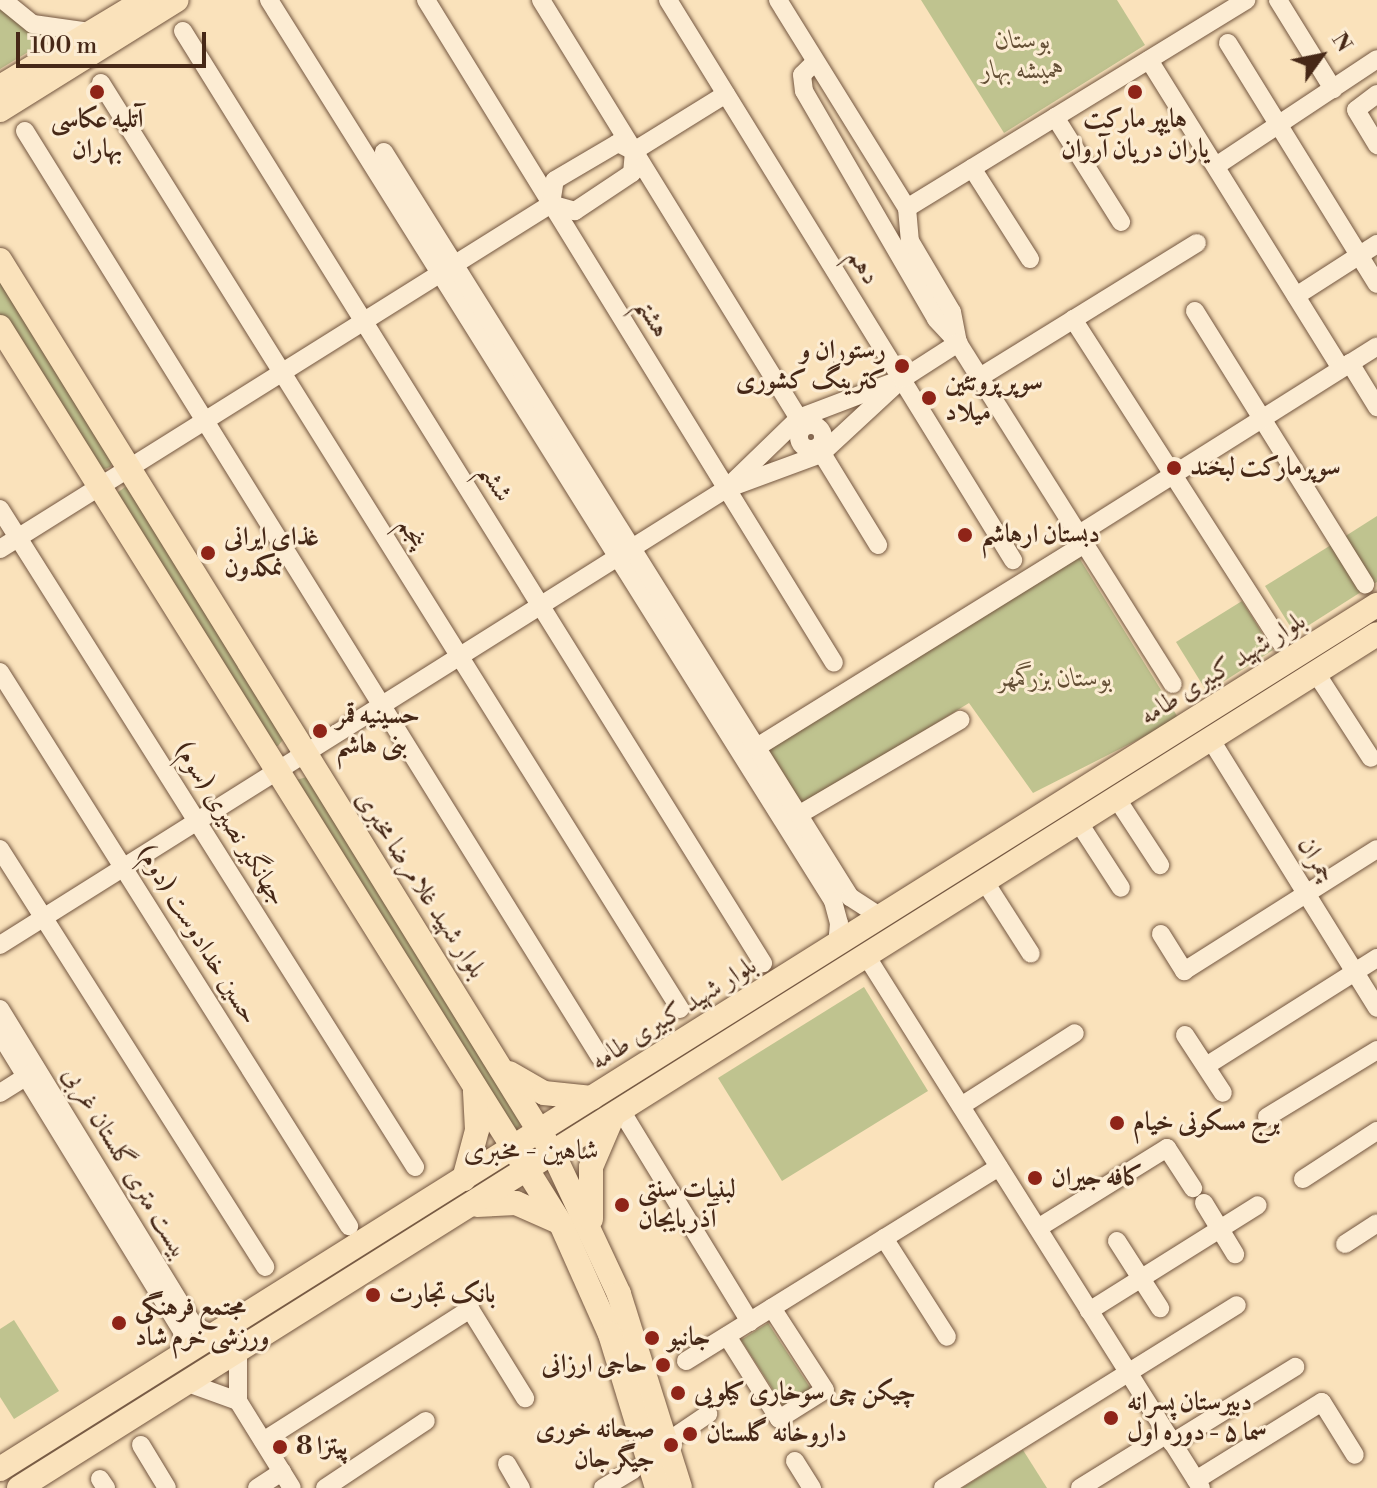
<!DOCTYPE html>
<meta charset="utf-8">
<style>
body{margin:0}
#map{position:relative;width:1377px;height:1488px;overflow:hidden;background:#fae2bb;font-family:"Libre Bodoni",Amiri,serif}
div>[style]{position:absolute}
.green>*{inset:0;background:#bfc38f}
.roads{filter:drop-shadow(0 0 2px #735640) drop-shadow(0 0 2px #735640)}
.minor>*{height:18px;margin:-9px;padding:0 9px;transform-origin:9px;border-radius:9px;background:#fcecd3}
.minor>.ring{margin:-9px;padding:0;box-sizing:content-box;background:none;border:18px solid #fcecd3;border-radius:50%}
.major>*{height:24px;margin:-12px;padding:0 12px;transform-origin:12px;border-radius:12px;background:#fae2bb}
.dots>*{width:22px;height:22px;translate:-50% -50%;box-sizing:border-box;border:4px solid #fcecd3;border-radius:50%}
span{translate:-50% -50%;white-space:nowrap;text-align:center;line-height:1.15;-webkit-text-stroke:6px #fcecd3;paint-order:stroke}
.park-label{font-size:26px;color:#644f35;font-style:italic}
.poi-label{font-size:26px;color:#462817;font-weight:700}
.right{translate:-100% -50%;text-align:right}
.left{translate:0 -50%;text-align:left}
.street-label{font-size:26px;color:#462817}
.neighbourhood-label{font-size:28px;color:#462817}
.north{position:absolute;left:1281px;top:16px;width:80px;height:80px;-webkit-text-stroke:6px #fcecd3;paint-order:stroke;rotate:57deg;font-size:22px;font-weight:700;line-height:32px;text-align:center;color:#462817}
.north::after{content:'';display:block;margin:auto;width:28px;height:36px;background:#462817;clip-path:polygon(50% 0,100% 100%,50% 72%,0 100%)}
.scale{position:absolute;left:16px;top:32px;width:190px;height:36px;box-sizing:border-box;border:4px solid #462817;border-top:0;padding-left:10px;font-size:24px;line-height:28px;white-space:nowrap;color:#462817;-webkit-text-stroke:6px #fcecd3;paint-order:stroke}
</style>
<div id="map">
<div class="green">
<i style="clip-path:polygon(921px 0,1117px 0,1145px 45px,1004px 133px)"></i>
<i style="clip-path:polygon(0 6px,26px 29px,58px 34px,0 69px)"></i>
<i style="clip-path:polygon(0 278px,113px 462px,110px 467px,102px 470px,0 314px)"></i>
<i style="clip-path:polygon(125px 487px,134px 490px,286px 736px,278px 746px,272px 746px,117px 493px)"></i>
<i style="clip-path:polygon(1377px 516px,1377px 582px,1373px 584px,1344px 537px)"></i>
<i style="clip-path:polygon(1331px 545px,1361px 592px,1295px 634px,1265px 586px)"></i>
<i style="clip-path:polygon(1078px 556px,1179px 719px,1033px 793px,969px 703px,803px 805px,767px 747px)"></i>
<i style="clip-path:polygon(1242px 601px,1273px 650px,1207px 692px,1176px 642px)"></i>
<i style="clip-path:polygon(307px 777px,523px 1121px,516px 1132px,296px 780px)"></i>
<i style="clip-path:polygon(864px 987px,928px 1091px,782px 1181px,718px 1078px)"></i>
<i style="clip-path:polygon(14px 1320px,59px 1391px,14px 1419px,0 1397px,0 1329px)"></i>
<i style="clip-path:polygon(768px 1323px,811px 1389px,783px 1405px,741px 1340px)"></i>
<i style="clip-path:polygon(1023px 1450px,1047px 1488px,962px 1488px)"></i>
</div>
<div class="roads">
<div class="minor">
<i style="left:3px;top:0;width:38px;rotate:39deg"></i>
<i style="left:33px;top:24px;width:59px;rotate:7.9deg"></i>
<i style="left:269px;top:0;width:1063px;rotate:57.95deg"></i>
<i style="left:833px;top:901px;width:23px;rotate:75deg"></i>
<i style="left:839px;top:923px;width:21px;rotate:95deg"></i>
<i style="left:426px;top:0;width:778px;rotate:58.39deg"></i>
<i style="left:541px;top:0;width:501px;rotate:58.37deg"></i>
<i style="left:668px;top:0;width:658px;rotate:58.36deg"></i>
<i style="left:778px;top:0;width:245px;rotate:58.2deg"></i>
<i style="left:907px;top:208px;width:33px;rotate:85deg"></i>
<i style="left:910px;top:241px;width:82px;rotate:59.4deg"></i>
<i style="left:952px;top:312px;width:32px;rotate:79deg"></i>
<i style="left:1278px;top:0;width:105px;rotate:58.3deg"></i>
<i style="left:183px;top:31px;width:1098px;rotate:58.11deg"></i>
<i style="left:1228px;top:43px;width:283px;rotate:58.3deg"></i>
<i style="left:1149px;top:60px;width:363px;rotate:58.1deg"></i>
<i style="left:815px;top:62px;width:18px;rotate:135deg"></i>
<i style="left:802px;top:75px;width:16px;rotate:83deg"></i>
<i style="left:804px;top:91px;width:263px;rotate:59.9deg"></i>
<i style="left:936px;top:319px;width:33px;rotate:47deg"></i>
<i style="left:958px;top:343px;width:403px;rotate:57.8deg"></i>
<i style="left:101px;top:83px;width:1092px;rotate:57.98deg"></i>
<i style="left:1377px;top:94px;width:26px;rotate:143deg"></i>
<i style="left:1356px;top:110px;width:41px;rotate:59deg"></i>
<i style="left:1055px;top:117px;width:124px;rotate:57.8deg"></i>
<i style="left:25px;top:131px;width:1090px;rotate:58.16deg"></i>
<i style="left:618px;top:143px;width:18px;rotate:27deg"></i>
<i style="left:634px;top:151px;width:22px;rotate:95deg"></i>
<i style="left:632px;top:173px;width:69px;rotate:146.3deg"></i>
<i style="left:575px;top:211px;width:25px;rotate:-164deg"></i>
<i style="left:551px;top:204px;width:24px;rotate:-81deg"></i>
<i style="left:555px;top:180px;width:73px;rotate:-30.4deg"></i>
<i style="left:634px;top:151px;width:108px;rotate:-31.8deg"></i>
<i style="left:384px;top:152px;width:879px;rotate:57.97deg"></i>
<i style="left:850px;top:897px;width:37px;rotate:33deg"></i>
<i style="left:1216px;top:166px;width:193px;rotate:-33.6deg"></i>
<i style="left:972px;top:168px;width:108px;rotate:57.5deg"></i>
<i style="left:907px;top:208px;width:398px;rotate:-31.5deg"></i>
<i style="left:1296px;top:296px;width:96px;rotate:-32.7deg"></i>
<i style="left:1195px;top:311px;width:322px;rotate:58.1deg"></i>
<i style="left:1073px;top:319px;width:384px;rotate:57.3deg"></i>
<i style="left:1350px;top:363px;width:52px;rotate:58.5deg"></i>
<i style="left:980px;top:377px;width:255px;rotate:-31.7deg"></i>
<i class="ring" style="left:799px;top:425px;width:6px;height:6px"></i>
<i style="left:818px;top:447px;width:115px;rotate:58.5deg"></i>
<i style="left:733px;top:482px;width:92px;rotate:-44.1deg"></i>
<i style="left:799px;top:418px;width:98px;rotate:-20.8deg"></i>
<i style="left:0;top:509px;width:778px;rotate:57.76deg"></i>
<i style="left:1079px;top:534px;width:352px;rotate:-32.2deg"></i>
<i style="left:0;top:549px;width:650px;rotate:-32.05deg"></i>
<i style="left:0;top:672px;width:655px;rotate:57.79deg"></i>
<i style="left:1316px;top:673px;width:101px;rotate:57.1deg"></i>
<i style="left:1211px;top:740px;width:315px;rotate:58.2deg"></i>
<i style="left:757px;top:747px;width:386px;rotate:-31.8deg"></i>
<i style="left:1117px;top:799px;width:79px;rotate:56.9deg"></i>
<i style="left:800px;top:814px;width:186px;rotate:-30.4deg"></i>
<i style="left:1079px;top:823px;width:77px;rotate:57.1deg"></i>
<i style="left:0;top:849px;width:495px;rotate:57.6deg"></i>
<i style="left:985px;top:882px;width:85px;rotate:57.4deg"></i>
<i style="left:1161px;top:934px;width:44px;rotate:58.1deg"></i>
<i style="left:1184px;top:971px;width:228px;rotate:-32.3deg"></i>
<i style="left:0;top:945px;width:857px;rotate:-32.13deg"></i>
<i style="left:726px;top:489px;width:101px;rotate:-20.2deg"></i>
<i style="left:821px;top:454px;width:110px;rotate:-42.8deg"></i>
<i style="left:902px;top:379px;width:67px;rotate:-32.7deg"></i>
<i style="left:867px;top:957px;width:627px;rotate:57.83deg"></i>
<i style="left:0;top:1009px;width:369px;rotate:58.5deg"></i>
<i style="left:193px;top:1324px;width:23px;rotate:31deg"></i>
<i style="left:0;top:1034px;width:348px;rotate:58.5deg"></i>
<i style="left:182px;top:1331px;width:23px;rotate:85deg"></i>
<i style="left:1185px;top:1035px;width:69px;rotate:56.8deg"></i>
<i style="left:1206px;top:1066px;width:202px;rotate:-32.3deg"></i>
<i style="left:0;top:1093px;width:41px;rotate:-32.2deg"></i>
<i style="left:961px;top:1106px;width:135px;rotate:-32.6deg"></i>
<i style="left:622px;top:1112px;width:246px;rotate:58.6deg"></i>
<i style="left:1267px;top:1117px;width:129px;rotate:-31.3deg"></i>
<i style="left:1303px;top:1179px;width:88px;rotate:-33deg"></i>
<i style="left:1204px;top:1203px;width:60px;rotate:58.7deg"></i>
<i style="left:1038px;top:1228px;width:152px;rotate:-31.8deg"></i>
<i style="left:1167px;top:1148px;width:48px;rotate:57deg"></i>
<i style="left:884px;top:1238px;width:117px;rotate:57.5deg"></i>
<i style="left:1117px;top:1241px;width:80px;rotate:57.3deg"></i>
<i style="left:1345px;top:1244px;width:38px;rotate:-33deg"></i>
<i style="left:1089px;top:1311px;width:199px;rotate:-32.1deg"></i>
<i style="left:727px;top:1336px;width:98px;rotate:57.9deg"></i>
<i style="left:779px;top:1419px;width:54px;rotate:-32.2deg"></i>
<i style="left:825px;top:1390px;width:98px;rotate:-122.9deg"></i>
<i style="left:238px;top:1352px;width:49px;rotate:90deg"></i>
<i style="left:238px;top:1401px;width:102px;rotate:58.2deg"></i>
<i style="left:686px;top:1361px;width:368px;rotate:-31.8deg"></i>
<i style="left:188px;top:1383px;width:53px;rotate:19.8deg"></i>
<i style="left:263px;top:1441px;width:246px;rotate:-32.5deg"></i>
<i style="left:470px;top:1309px;width:105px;rotate:58.3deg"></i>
<i style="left:667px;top:1442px;width:50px;rotate:-34.3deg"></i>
<i style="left:1172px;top:1443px;width:145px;rotate:-31.7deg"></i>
<i style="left:141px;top:1445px;width:50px;rotate:58.8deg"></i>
<i style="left:795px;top:1461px;width:32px;rotate:58deg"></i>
<i style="left:507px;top:1464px;width:28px;rotate:60deg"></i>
<i style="left:100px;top:1479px;width:11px;rotate:56deg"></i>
<i style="left:1196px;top:1480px;width:148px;rotate:-31.8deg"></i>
<i style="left:1322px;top:1402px;width:62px;rotate:58.1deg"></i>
<i style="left:257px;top:1488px;width:30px;rotate:-33deg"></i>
<i style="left:325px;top:1488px;width:121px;rotate:-33.6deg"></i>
<i style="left:603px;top:1488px;width:35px;rotate:-31deg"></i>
<i style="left:943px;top:1488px;width:346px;rotate:-31.9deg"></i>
<i style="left:1080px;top:1488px;width:102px;rotate:-31.8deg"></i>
</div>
<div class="major">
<i style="left:0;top:87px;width:169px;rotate:-31deg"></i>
<i style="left:0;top:110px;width:208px;rotate:-31.9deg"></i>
<i style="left:0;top:260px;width:1053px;rotate:58.24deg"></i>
<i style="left:554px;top:1155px;width:153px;rotate:64.9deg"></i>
<i style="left:619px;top:1294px;width:203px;rotate:72.5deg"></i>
<i style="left:0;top:327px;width:1058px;rotate:57.98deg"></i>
<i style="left:561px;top:1224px;width:120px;rotate:66deg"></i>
<i style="left:610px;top:1334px;width:161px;rotate:73deg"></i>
<i style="left:509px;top:1073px;width:40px;rotate:29.7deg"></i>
<i style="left:544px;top:1093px;width:48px;rotate:5.9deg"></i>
<i style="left:464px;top:1179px;width:51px;rotate:-75.1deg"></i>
<i style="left:477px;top:1130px;width:39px;rotate:-93deg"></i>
<i style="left:477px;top:1205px;width:39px;rotate:-3deg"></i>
<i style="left:516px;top:1203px;width:47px;rotate:23.8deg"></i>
<i style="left:591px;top:1219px;width:52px;rotate:-90deg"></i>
<i style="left:591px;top:1167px;width:53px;rotate:-66.8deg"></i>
<i style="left:0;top:1469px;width:1626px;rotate:-32.11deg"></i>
<i style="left:19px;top:1488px;width:1604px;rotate:-32.16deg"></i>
</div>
</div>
<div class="dots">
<i style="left:97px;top:92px;background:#8f2418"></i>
<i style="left:1135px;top:92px;background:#8f2418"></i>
<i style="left:902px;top:366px;background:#8f2418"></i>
<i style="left:929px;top:398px;background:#8f2418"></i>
<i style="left:1174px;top:468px;background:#8f2418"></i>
<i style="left:965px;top:535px;background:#8f2418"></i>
<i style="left:208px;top:553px;background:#8f2418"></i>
<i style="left:320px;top:731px;background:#8f2418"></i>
<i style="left:1117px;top:1123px;background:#8f2418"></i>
<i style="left:1035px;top:1178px;background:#8f2418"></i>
<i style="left:622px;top:1205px;background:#8f2418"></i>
<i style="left:373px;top:1295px;background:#8f2418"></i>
<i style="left:119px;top:1323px;background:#8f2418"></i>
<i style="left:652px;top:1338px;background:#8f2418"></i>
<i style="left:663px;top:1365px;background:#8f2418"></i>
<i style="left:678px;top:1393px;background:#8f2418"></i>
<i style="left:1111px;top:1418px;background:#8f2418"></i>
<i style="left:690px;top:1434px;background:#8f2418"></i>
<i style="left:671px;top:1445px;background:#8f2418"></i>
<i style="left:280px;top:1447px;background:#8f2418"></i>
</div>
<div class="park-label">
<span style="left:1023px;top:56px">بوستان<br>همیشه بهار</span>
<span style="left:1055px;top:679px">بوستان بزرگمهر</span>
</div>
<div class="poi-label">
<span style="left:97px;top:135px">آتلیه عکاسی<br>بهاران</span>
<span style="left:1135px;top:135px">هایپر مارکت<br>یاران دریان آروان</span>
<span class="right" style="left:886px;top:366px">رستوران و<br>کترینگ کشوری</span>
<span class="left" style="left:945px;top:398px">سوپر پروتئین<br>میلاد</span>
<span class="left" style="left:1190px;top:468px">سوپرمارکت لبخند</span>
<span class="left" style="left:981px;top:535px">دبستان ارهاشم</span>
<span class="left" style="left:224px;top:553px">غذای ایرانی<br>نمکدون</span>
<span class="left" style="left:336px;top:731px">حسینیه قمر<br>بنی هاشم</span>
<span class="left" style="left:1133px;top:1123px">برج مسکونی خیام</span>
<span class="left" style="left:1051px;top:1178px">کافه جیران</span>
<span class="left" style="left:638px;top:1205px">لبنیات سنتی<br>آذربایجان</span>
<span class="left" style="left:389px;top:1295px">بانک تجارت</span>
<span class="left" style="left:135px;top:1323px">مجتمع فرهنگی<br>ورزشی خرم شاد</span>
<span class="left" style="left:668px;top:1338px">جانبو</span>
<span class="right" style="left:647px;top:1365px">حاجی ارزانی</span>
<span class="left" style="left:694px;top:1393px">چیکن چی سوخاری کیلویی</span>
<span class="left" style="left:1127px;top:1418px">دبیرستان پسرانه<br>سما ۵ - دوره اول</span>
<span class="right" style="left:655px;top:1445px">صبحانه خوری<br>جیگر جان</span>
<span class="left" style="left:706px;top:1434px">داروخانه گلستان</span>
<span class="left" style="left:296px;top:1447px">پیتزا 8</span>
</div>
<div class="street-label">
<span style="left:863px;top:267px;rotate:58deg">دهم</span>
<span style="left:652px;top:318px;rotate:58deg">هشتم</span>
<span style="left:495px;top:483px;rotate:58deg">ششم</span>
<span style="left:412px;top:533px;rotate:58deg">پنجم</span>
<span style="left:1223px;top:669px;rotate:-32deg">بلوار شهید کبیری طامه</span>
<span style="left:230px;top:824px;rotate:58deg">جهانگیر نصیری (سوم)</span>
<span style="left:1316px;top:860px;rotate:58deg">چمران</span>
<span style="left:420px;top:885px;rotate:57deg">بلوار شهید غلامرضا مخبری</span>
<span style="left:197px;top:935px;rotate:58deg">حسین خدادوست (دوم)</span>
<span style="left:674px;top:1014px;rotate:-32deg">بلوار شهید کبیری طامه</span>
<span style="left:125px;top:1163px;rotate:59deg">بیست متری گلستان غربی</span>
</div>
<div class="neighbourhood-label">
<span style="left:531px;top:1151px">شاهین - مخبری</span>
</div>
<div class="north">N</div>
<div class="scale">100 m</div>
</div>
